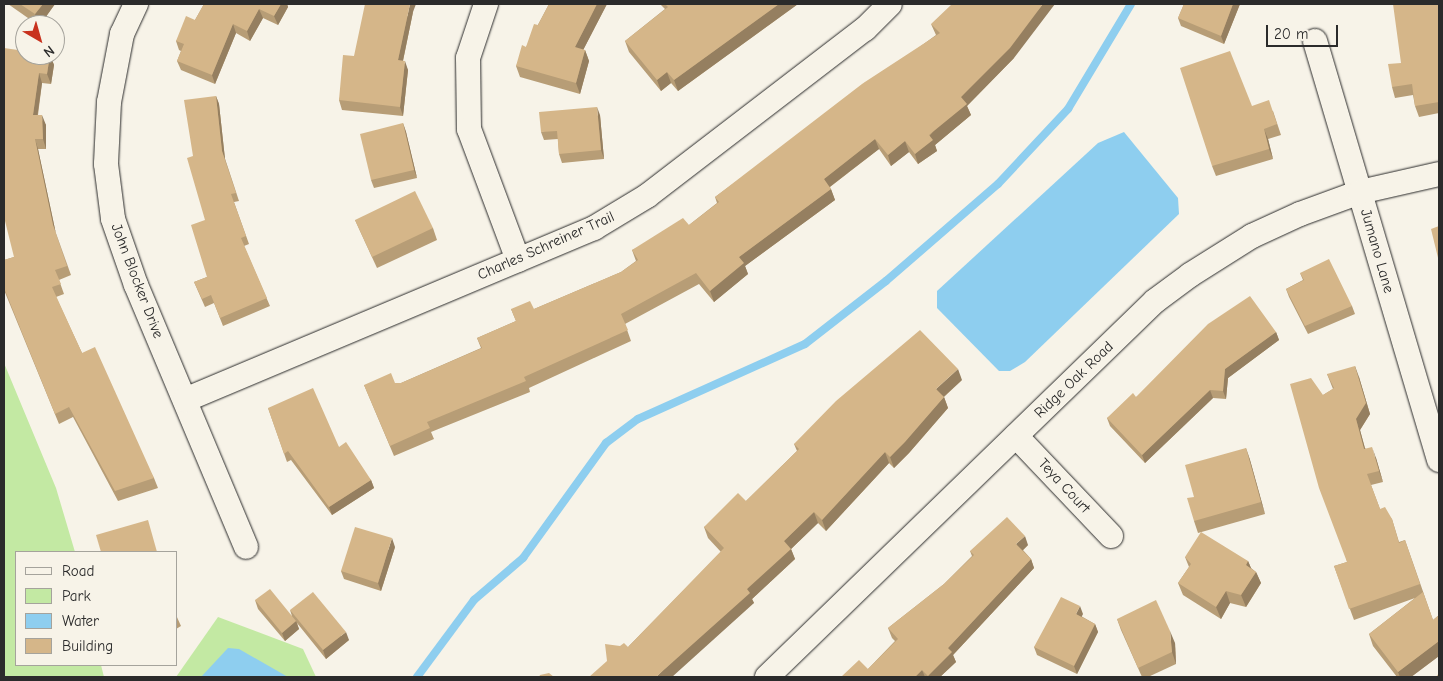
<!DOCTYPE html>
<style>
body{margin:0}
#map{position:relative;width:1443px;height:681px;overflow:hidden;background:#f7f3e8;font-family:"Comic Neue",sans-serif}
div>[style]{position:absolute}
.green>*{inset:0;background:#c3e9a3}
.water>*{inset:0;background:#8eceef}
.stream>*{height:8px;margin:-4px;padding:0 4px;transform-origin:4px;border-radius:4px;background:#8eceef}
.roads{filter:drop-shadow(0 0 1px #2b2b2b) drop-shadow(0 0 1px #2b2b2b)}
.minor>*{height:24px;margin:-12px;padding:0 12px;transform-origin:12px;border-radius:12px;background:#f7f3e8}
.wall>*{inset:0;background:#b79d76}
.shaded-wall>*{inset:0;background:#957f60}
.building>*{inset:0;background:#d5b689}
span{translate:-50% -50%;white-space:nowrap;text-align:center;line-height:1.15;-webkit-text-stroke:4.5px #f7f3e8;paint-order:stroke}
.street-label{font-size:15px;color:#2b2b2b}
.frame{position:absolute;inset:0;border:5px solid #2b2b2b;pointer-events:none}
.legend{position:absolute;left:15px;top:551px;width:162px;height:115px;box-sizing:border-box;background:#f7f3e8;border:1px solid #a5a39c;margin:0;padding:6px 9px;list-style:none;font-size:15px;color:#2b2b2b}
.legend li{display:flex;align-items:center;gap:10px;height:25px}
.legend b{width:25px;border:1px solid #a5a39c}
.north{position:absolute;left:15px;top:15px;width:50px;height:50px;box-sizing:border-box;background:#f7f3e8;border:1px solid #a5a39c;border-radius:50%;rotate:142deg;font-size:14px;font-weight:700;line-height:20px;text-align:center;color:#2b2b2b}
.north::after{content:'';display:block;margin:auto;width:18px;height:22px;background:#c8321e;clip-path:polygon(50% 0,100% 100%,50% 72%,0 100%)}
.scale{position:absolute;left:1266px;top:25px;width:72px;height:22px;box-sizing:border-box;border:2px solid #2b2b2b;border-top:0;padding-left:6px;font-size:15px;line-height:18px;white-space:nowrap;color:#2b2b2b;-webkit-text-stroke:4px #f7f3e8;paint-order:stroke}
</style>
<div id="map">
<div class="green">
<i style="clip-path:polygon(4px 363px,56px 488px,75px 552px,16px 552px,16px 665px,101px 665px,104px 677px,4px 677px)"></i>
<i style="clip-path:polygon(218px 617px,303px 649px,316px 677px,176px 677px)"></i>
</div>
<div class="water">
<i style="clip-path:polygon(1124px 132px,1178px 198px,1179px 214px,1025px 362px,1010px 371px,999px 371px,937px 308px,937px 291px,1098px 143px)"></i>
<i style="clip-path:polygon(228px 648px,239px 649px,288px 677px,201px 677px)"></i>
</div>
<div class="stream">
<i style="left:417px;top:677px;width:96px;rotate:-53.5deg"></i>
<i style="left:474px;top:600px;width:65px;rotate:-40.6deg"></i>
<i style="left:523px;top:558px;width:142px;rotate:-54.2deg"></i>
<i style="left:606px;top:443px;width:40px;rotate:-37deg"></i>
<i style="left:638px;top:419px;width:183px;rotate:-24.2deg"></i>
<i style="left:805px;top:344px;width:103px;rotate:-37.9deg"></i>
<i style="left:886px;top:281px;width:148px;rotate:-40.9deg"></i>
<i style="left:998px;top:184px;width:103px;rotate:-47deg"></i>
<i style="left:1068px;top:109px;width:122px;rotate:-59deg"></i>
</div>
<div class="roads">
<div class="minor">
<i style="left:136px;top:4px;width:33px;rotate:115deg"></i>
<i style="left:122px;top:34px;width:69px;rotate:100.8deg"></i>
<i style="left:109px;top:102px;width:62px;rotate:92.8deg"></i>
<i style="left:106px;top:164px;width:55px;rotate:82.7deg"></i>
<i style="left:113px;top:219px;width:70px;rotate:70.8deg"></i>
<i style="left:136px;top:285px;width:284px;rotate:67.2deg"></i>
<i style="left:486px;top:4px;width:57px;rotate:108.4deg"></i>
<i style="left:468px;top:58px;width:71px;rotate:89.2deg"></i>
<i style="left:469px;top:129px;width:140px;rotate:69.5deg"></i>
<i style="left:1315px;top:41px;width:437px;rotate:73.5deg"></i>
<i style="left:185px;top:400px;width:444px;rotate:-22.8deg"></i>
<i style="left:594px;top:228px;width:62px;rotate:-31.1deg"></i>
<i style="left:647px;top:196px;width:275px;rotate:-37.5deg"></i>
<i style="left:865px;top:29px;width:35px;rotate:-45deg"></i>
<i style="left:1016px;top:436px;width:138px;rotate:46.5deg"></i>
<i style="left:767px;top:677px;width:540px;rotate:-44.1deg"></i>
<i style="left:1155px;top:301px;width:44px;rotate:-36.6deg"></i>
<i style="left:1190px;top:275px;width:73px;rotate:-32.2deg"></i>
<i style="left:1252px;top:236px;width:53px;rotate:-24.6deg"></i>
<i style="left:1300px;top:214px;width:64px;rotate:-20.1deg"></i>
<i style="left:1360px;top:192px;width:81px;rotate:-12.8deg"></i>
</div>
</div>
<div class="wall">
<i style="clip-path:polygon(8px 4px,55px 4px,40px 25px,38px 25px)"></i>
<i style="clip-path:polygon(204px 4px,287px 4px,288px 7px,278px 25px,263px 18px,250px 41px,236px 33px,215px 84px,181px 70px,177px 61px,181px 51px,179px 50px,176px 41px,195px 20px)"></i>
<i style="clip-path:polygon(549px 4px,607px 4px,583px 50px,585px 50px,589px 61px,580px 94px,520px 77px,516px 66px)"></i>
<i style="clip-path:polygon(660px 4px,798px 4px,678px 91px,671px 83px,661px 91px,629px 52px,625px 41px,665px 9px)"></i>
<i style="clip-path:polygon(1184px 4px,1240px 4px,1224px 44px,1181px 26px,1178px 18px)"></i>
<i style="clip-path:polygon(1439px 4px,1439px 113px,1419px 117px,1415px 106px,1413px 95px,1395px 98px,1392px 87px,1401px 63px)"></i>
<i style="clip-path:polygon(413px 12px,403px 61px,408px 70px,403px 116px,342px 110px,339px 100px,354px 56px)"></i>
<i style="clip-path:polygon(931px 24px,1014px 58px,967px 106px,971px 115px,935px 145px,937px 151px,918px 164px,909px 152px,891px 166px,879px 149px,830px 187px,835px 200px,745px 266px,748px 274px,714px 302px,699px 284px,625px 324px,631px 341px,529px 388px,530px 392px,431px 432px,434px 439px,394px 456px,364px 385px,401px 383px,481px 348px,477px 338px,516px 321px,511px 309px,534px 309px,621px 272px,636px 261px,632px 250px,689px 225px,717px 203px,715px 197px,936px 35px)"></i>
<i style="clip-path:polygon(25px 51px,50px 55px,54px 65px,51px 84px,42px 83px,38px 115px,46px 125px,46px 149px,38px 149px,56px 234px,71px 275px,59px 280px,64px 294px,56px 297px,82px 353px,154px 478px,158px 488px,118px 501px,73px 417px,59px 424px,4px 290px,4px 260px,14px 257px)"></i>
<i style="clip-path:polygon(216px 96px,219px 104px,225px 159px,239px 201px,234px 202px,249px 244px,244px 246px,270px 306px,223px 326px,214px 303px,205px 307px,194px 282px,207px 277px,205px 220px)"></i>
<i style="clip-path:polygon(1252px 106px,1273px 111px,1281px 135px,1268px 139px,1273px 159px,1216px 176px,1212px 166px)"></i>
<i style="clip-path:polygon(600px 115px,604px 159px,562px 163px,559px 154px,558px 139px,544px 140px,541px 132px)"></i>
<i style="clip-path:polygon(403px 123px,406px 132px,417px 178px,374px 188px,371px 180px)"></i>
<i style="clip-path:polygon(355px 220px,433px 228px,437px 240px,377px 268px,360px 231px)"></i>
<i style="clip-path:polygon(1300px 273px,1352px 306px,1355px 314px,1308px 334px,1289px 297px,1286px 289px,1303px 280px)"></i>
<i style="clip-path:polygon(1276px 332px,1279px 340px,1228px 378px,1226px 399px,1213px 398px,1145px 463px,1110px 426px,1107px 418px,1136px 397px)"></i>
<i style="clip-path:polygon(1327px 374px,1359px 377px,1370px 414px,1360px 430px,1365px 448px,1376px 458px,1383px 482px,1371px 485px,1380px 509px,1392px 519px,1399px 542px,1405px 540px,1433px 620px,1439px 615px,1439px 656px,1411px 677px,1397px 677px,1373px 646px,1369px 634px,1415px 598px,1354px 620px,1334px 566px,1347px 562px,1323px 395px,1333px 389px)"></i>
<i style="clip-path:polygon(962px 380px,944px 397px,948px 408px,909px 453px,894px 468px,889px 463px,826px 531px,818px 523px,791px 549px,795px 559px,752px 599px,754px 603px,628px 647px,721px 552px,708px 538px,704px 527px,746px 501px,797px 451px,794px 444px)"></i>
<i style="clip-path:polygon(268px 408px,339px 447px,371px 480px,374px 488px,332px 515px,291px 460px,287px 462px)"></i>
<i style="clip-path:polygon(1246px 448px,1250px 460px,1265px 514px,1198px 533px,1194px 521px,1194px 497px)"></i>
<i style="clip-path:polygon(1028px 545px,1023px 550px,1031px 559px,1034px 568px,953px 655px,956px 662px,940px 677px,841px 677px,868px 669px,895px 641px,892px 638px,888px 628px,944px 584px,972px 556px,970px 551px)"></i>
<i style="clip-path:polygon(395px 547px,381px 591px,344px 579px,341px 571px)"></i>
<i style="clip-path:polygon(1185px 557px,1248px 561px,1251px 568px,1256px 572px,1261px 583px,1246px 607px,1230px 603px,1221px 619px,1183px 595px,1178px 583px,1189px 567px)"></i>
<i style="clip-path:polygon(255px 600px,292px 616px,290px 610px,349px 640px,326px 659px,297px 623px,299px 629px,285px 641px,258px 609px)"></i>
<i style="clip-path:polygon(1083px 614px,1081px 616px,1095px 624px,1098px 632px,1077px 674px,1037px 655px,1034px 647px)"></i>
<i style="clip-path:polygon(176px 615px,181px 626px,176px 629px)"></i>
<i style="clip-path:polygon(1117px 619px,1175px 643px,1176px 664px,1148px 677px,1142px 677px,1121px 630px)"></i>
</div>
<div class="shaded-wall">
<i style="clip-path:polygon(43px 4px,55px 4px,40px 25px,39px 25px,35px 14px)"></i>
<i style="clip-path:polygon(281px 4px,287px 4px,288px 7px,278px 25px,274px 16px)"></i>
<i style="clip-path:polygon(410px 4px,416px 4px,413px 12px,401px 70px,398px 60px)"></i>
<i style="clip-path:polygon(597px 4px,607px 4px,579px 58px,575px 47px)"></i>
<i style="clip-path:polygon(779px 4px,798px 4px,678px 91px,674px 80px)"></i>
<i style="clip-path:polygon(1043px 4px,1055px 4px,1014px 58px,967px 106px,971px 115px,935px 145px,937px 151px,918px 164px,915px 154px,961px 97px)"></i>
<i style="clip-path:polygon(1233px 4px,1240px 4px,1224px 44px,1221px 36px)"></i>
<i style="clip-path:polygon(259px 9px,263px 18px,250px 41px,247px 31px)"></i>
<i style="clip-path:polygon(233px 24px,236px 33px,215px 84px,212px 75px)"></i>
<i style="clip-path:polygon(585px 50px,589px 61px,580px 94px,576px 83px)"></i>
<i style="clip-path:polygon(50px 55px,54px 65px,51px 84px,47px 74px)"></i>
<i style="clip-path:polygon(405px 61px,408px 70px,403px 116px,400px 107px)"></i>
<i style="clip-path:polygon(667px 72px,671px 83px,661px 91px,657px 80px)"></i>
<i style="clip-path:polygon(39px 73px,42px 83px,36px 125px,33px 115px)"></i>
<i style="clip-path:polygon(216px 96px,219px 104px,225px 159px,239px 201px,222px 151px)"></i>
<i style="clip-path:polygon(597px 107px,600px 115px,604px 159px,601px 150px)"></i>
<i style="clip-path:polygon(42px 115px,46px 125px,46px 149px,43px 139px)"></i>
<i style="clip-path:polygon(403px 123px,406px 132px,417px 178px,414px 170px)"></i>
<i style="clip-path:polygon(1264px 129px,1268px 139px,1273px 159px,1269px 149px)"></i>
<i style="clip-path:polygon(35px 139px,38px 149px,56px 234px,71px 275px,53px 225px)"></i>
<i style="clip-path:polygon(875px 139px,879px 149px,827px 189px,824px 179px)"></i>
<i style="clip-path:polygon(905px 141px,909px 152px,891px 166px,888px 155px)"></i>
<i style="clip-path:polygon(831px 189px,835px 200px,745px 266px,748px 274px,714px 302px,710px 291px,739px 257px)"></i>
<i style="clip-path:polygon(1276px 332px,1279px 340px,1228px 378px,1226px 399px,1223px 391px,1225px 369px)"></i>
<i style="clip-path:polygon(1355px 366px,1359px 377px,1370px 414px,1360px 430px,1368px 460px,1364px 449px,1356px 419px)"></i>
<i style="clip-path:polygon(958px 369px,962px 380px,940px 400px,936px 389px)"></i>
<i style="clip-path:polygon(1210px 390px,1213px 398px,1145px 463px,1142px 455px)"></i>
<i style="clip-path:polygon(944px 397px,948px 408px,909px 453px,894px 468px,890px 457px)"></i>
<i style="clip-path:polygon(1372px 447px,1376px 458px,1383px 482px,1379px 471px)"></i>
<i style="clip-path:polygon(1246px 448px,1250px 460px,1265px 514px,1261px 502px)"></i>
<i style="clip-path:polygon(885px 452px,889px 463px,826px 531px,822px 520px)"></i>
<i style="clip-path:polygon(371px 480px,374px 488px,332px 515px,329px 507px)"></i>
<i style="clip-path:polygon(814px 512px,818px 523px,791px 549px,795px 559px,752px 599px,754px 603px,672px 677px,656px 677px,747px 589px,784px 541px)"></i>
<i style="clip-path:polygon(1025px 536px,1028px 545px,1020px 553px,1016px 544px)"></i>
<i style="clip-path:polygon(392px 538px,395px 547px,381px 591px,378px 583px)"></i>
<i style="clip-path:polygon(1031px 559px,1034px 568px,953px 655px,956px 662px,940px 677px,929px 677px,928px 676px,948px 648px)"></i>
<i style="clip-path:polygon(1248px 561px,1253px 573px,1246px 565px)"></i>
<i style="clip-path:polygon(1256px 572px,1261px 583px,1246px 607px,1241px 595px)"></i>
<i style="clip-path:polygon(1226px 591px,1230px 603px,1221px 619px,1216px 607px)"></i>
<i style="clip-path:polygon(1080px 606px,1083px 614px,1079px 622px,1076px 614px)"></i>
<i style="clip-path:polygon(296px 621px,299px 629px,285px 641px,282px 633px)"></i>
<i style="clip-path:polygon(1095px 624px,1098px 632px,1077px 674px,1074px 666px)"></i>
<i style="clip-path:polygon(1170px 631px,1175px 643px,1176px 664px,1172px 652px)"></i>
<i style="clip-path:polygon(346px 632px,349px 640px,326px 659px,323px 650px)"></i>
<i style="clip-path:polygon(1439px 641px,1439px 656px,1411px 677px,1400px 677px,1398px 672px)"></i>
<i style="clip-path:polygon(922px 670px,925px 677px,915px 677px)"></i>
</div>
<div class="building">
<i style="clip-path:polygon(20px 4px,43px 4px,35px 14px)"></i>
<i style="clip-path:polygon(204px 4px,281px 4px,274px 16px,259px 9px,247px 31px,233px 24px,212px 75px,177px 61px,184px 44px,176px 41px,186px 16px,195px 20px)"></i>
<i style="clip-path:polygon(365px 4px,410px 4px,398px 60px,405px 61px,400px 107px,339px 100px,343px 55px,354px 56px)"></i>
<i style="clip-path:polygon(549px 4px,597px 4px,575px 47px,585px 50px,576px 83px,516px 66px,522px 45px,526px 47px,534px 24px,538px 25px)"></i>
<i style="clip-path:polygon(665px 4px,779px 4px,674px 80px,667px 72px,657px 80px,625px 41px,668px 7px)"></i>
<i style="clip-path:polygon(952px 4px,1043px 4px,1010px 48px,961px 97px,967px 104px,929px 135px,933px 140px,915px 154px,905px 141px,888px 155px,875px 139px,824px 179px,831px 189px,739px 257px,744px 263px,710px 291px,696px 273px,621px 314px,628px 330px,524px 377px,526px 381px,427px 422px,430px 428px,390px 446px,364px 385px,391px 373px,395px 383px,401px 383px,482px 348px,477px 338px,516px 321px,511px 309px,530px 301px,534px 309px,621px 272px,638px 260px,632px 250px,683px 218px,689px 225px,719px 202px,715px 197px,862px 84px,940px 33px,931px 24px)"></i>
<i style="clip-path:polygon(1184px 4px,1233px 4px,1221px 36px,1178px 18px)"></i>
<i style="clip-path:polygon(1393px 4px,1439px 4px,1439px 102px,1415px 106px,1412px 84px,1392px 87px,1388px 64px,1401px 63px)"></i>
<i style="clip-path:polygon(4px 48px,25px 51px,25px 55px,50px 55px,47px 74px,39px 73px,33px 115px,42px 115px,43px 139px,35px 139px,53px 225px,67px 266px,55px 270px,61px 284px,52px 287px,82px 353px,95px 347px,154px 478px,115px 491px,69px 407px,55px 414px,4px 288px,4px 260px,14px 257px,4px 217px)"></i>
<i style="clip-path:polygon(1230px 51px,1252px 106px,1269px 100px,1277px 124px,1264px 129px,1269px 149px,1212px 166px,1180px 68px)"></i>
<i style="clip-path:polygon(216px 96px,222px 151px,236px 193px,231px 194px,246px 236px,241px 238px,267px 298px,220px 318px,211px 295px,202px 299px,194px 282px,207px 277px,191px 225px,205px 220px,187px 158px,193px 156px,184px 100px)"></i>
<i style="clip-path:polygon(597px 107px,601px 150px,559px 154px,557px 131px,541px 132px,539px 112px)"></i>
<i style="clip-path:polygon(403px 123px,414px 170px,371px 180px,360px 134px)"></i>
<i style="clip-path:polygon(415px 191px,433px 228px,372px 257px,355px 220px)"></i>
<i style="clip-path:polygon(1439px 226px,1439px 262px,1431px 229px)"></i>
<i style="clip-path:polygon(1329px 259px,1352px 306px,1305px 326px,1286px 289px,1304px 280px,1300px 273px)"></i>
<i style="clip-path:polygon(1250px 296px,1276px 332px,1225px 369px,1223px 391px,1210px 390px,1142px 455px,1107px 418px,1133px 393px,1136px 397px,1208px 324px)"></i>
<i style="clip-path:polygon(920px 330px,958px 369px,936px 389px,944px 397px,905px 442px,890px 457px,885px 452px,822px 520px,814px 512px,784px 541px,791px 549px,747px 589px,750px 593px,656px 677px,589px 677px,607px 661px,605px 644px,620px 646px,624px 643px,628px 647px,724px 548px,704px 527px,738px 493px,746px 501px,799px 449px,794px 444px,836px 401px)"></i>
<i style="clip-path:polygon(1355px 366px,1366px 403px,1356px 419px,1364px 449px,1372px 447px,1379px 471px,1367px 474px,1380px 509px,1385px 507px,1392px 519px,1399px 543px,1405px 540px,1420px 584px,1349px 609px,1334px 566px,1347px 562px,1319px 488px,1290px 384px,1311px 378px,1323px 395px,1334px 388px,1327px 374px)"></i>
<i style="clip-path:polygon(313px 388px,339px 447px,346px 442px,371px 480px,329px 507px,288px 451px,284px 454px,268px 408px)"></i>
<i style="clip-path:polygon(1246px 448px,1261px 502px,1194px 521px,1187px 498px,1194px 497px,1185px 465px)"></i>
<i style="clip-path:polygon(1007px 517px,1025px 536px,1016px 544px,1031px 559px,948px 648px,952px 652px,928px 676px,922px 670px,915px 677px,841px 677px,859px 660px,868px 669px,898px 639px,888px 628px,944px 584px,974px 555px,970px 551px)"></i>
<i style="clip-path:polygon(148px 520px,157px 552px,101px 552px,96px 535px)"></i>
<i style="clip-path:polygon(355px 527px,392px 538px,378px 583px,341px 571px)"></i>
<i style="clip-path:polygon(1201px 532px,1248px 561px,1246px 565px,1256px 572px,1241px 595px,1226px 591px,1216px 607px,1178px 583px,1191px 564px,1185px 557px)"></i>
<i style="clip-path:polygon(270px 589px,296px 621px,282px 633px,255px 600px)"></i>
<i style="clip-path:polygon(313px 592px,346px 632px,323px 650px,290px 610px)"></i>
<i style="clip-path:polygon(1423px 592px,1433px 620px,1439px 615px,1439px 641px,1398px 672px,1369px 634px)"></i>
<i style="clip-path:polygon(1061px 597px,1080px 606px,1076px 614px,1095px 624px,1074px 666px,1034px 647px)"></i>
<i style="clip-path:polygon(1156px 600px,1170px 631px,1172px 652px,1138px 668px,1117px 619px)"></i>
<i style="clip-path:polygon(549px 673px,554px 677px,539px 677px,540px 675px)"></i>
<i style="clip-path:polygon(1439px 673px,1439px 677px,1436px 677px)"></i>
</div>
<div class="street-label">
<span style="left:546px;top:246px;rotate:-24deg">Charles Schreiner Trail</span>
<span style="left:1377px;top:251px;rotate:74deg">Jumano Lane</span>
<span style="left:137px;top:281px;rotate:69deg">John Blocker Drive</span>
<span style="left:1074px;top:380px;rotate:-44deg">Ridge Oak Road</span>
<span style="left:1064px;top:486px;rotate:47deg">Teya Court</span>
</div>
<div class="frame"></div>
<ul class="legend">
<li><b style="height:6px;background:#f7f3e8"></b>Road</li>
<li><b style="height:14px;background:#c3e9a3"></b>Park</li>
<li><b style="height:14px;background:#8eceef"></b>Water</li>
<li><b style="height:14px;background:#d5b689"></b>Building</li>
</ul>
<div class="north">N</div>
<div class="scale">20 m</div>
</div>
